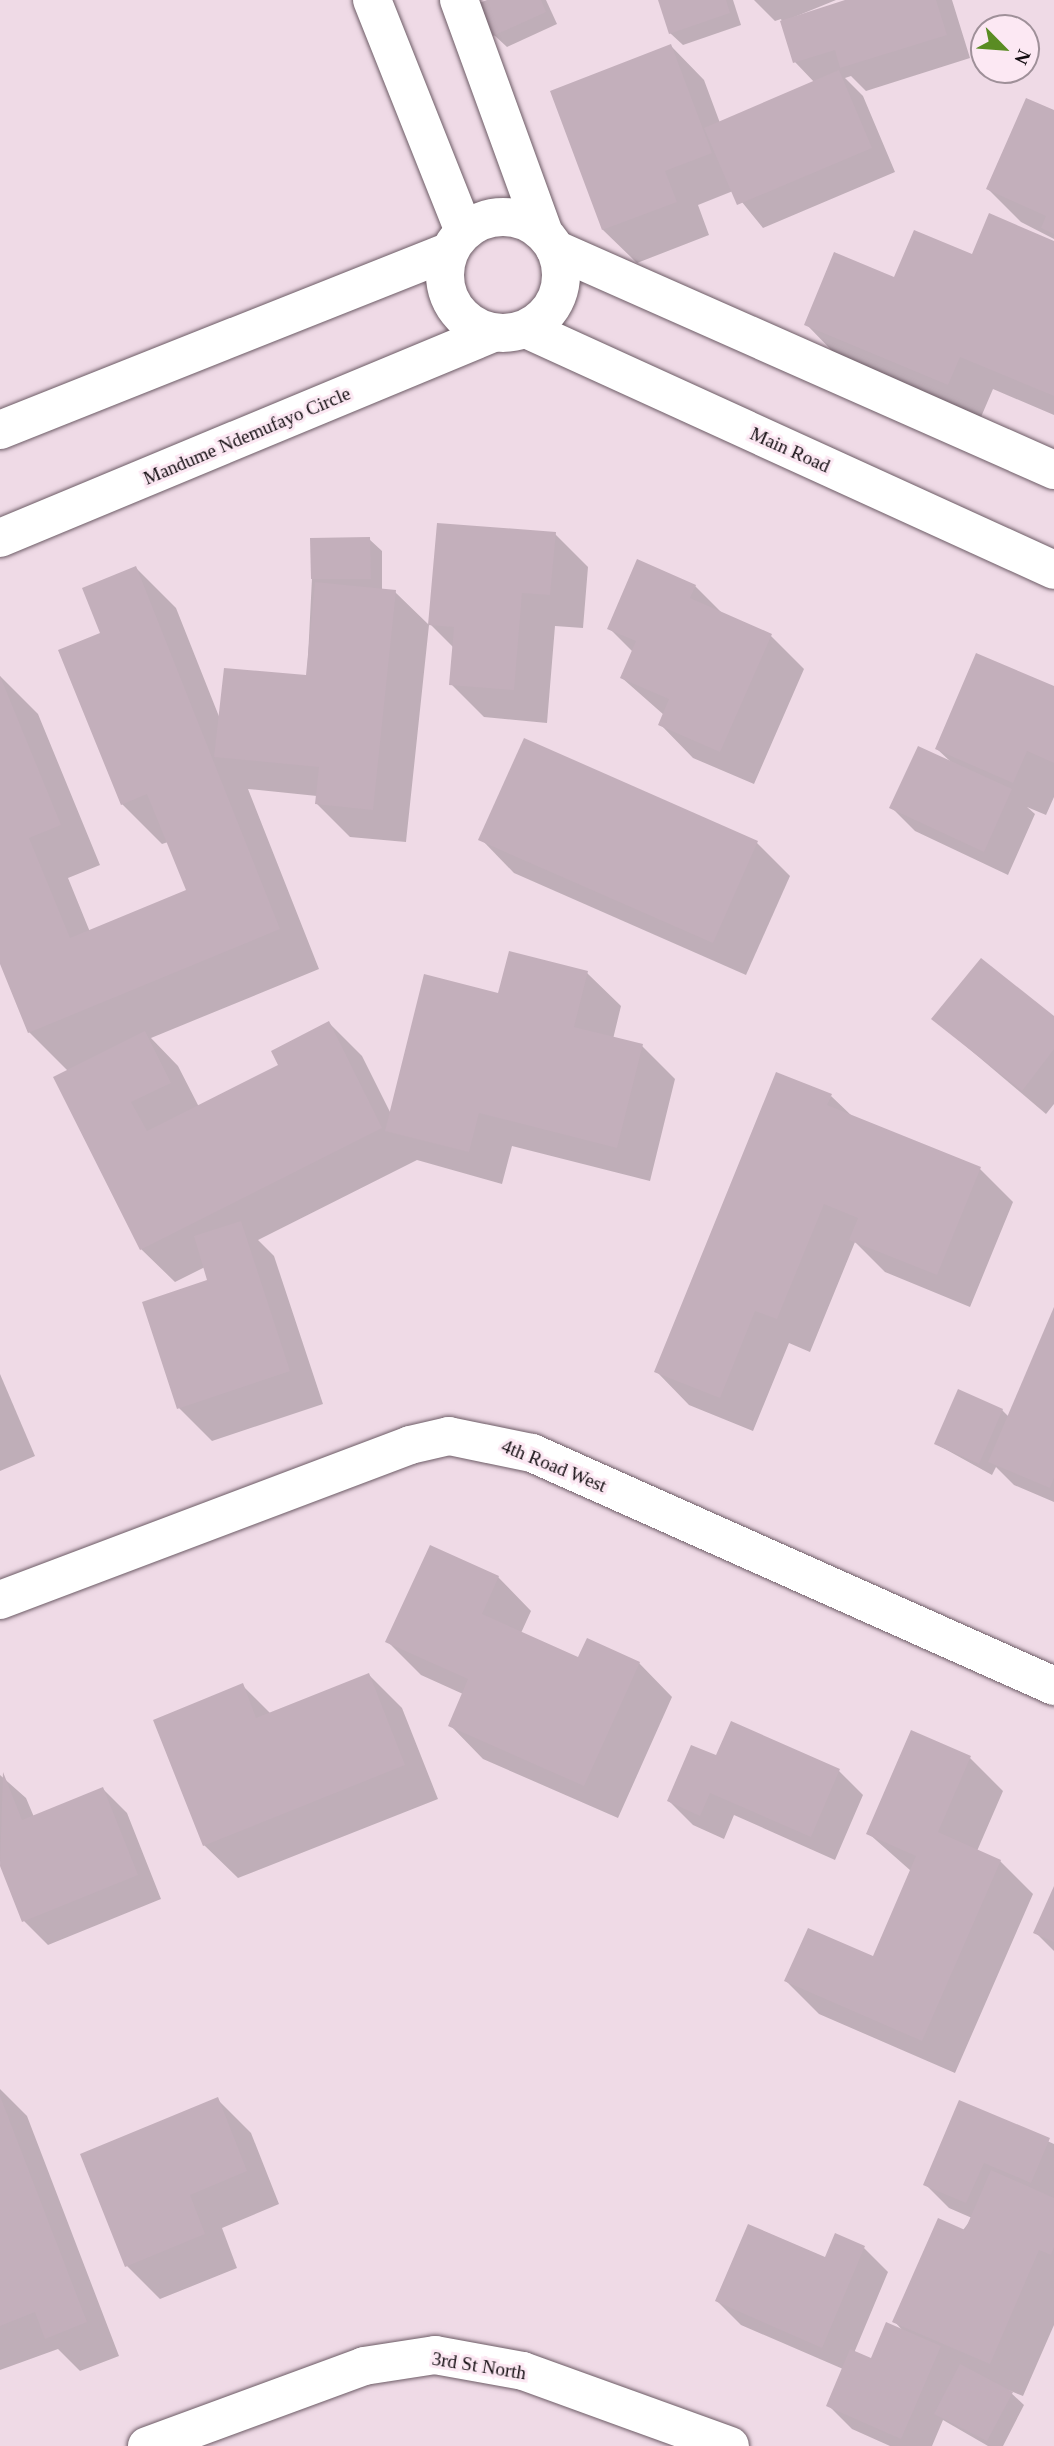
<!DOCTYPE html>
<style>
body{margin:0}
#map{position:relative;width:1054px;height:2446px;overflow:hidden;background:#efdae6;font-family:"Times New Roman",serif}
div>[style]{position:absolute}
.shadow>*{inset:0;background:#0003}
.building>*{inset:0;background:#c3afbb}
.roads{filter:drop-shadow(0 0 2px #6d5c66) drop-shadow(0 0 2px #6d5c66)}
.street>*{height:38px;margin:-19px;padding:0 19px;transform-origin:19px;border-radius:19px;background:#fff}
.street>.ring{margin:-19px;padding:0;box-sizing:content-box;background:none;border:38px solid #fff;border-radius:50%}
span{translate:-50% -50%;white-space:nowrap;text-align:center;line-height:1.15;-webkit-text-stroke:6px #fce8f3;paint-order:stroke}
.street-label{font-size:19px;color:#130d11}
.north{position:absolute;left:970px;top:14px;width:70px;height:70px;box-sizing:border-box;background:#fce8f3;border:2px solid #9f9099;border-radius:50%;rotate:115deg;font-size:19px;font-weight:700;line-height:28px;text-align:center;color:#130d11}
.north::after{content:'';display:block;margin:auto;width:24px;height:32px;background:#5a8c23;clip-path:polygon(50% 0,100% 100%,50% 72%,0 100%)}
</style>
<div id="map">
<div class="shadow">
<i style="clip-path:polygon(491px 0,546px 0,557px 24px,507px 47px,494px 35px)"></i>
<i style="clip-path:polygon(659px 0,733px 0,741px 25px,683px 45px,670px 33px)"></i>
<i style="clip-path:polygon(754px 0,836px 0,787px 20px,850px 0,952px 0,970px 58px,866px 91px,851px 76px,845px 78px,863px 96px,895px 172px,763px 228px,733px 191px,698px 205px,709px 235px,637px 263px,603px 230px,552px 92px,671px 46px,704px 80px,720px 123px,815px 83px,795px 62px,781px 19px,775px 21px)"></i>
<i style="clip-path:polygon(1054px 112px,1054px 239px,1021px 222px,988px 189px)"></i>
<i style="clip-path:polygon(1054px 247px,1054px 415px,993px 389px,981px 417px,839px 358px,806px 324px,895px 279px,973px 257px)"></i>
<i style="clip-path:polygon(555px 534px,588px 567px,583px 628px,555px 626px,547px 723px,484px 717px,451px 684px,454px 648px,430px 624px)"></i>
<i style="clip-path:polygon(369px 539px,382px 551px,382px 591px,395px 592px,429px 625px,406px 842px,350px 837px,317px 804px,317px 796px,248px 789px,319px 969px,151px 1038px,178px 1066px,199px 1107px,280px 1065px,329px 1023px,362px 1056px,391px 1114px,499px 995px,587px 973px,621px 1006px,613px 1039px,642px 1046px,675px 1079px,650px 1181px,512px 1146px,502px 1184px,417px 1160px,258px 1240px,274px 1256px,323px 1404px,212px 1441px,179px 1408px,210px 1281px,205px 1267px,175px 1282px,141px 1249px,69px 1072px,29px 1032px,0 960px,0 676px,38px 714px,100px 865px,68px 878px,90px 932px,188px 891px,168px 842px,162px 844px,122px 804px,102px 634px,136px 568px,176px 608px,220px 719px,307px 677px,312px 578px)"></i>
<i style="clip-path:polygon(695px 586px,724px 615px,771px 636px,804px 669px,754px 784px,693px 758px,660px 724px,664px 715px,622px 678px,633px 652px,609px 628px)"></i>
<i style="clip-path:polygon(1054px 688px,1054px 797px,1046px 815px,1027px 807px,1035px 814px,1008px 875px,915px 831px,891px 807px,951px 762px,937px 749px)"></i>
<i style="clip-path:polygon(481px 839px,757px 843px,790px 876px,746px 975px,514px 873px)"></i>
<i style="clip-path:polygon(1054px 1018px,1054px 1104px,1046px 1114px,934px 1019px)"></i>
<i style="clip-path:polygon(831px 1096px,853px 1117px,980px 1169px,1013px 1202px,970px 1307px,885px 1272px,855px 1242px,810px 1352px,789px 1343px,753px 1431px,689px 1405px,656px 1371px)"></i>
<i style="clip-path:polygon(1054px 1312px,1054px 1502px,1014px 1485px,996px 1467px,992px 1475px,936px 1444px,1002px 1410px,1009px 1417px)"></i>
<i style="clip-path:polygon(0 1374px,35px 1456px,0 1471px)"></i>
<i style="clip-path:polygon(498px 1577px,531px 1611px,521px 1633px,579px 1659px,639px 1663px,672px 1697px,618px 1818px,483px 1759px,450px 1725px,463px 1694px,421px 1675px,388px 1642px)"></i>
<i style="clip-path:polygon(369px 1675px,402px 1708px,438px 1799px,238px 1878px,204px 1845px,242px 1685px,271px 1714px)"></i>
<i style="clip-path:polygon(717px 1758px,839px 1771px,863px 1795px,835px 1860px,734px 1815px,724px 1839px,693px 1825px,669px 1801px)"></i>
<i style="clip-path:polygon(970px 1758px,1003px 1791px,977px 1851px,1000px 1861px,1033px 1894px,955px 2073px,819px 2014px,786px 1981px,873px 1959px,911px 1871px,868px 1833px)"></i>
<i style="clip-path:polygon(0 1775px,26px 1798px,34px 1817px,103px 1789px,127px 1813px,161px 1899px,48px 1945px,24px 1921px,0 1861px)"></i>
<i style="clip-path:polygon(1054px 1894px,1054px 1951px,1035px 1932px)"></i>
<i style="clip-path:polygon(0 2089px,27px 2116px,119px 2356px,80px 2371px,58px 2349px,0 2370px)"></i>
<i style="clip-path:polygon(217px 2099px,251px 2133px,279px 2204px,222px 2228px,237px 2268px,160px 2299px,127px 2266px)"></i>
<i style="clip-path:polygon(960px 2102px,1054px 2144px,1054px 2325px,1023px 2396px,1008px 2390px,1024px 2405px,1003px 2446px,988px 2446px,943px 2420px,932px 2446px,890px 2446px,852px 2429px,828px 2405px,843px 2369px,741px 2325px,717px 2301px,864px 2248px,888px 2272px,854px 2353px,872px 2360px,904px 2332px,895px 2322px,972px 2218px,949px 2208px,925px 2184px)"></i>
</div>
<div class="building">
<i style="clip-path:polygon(487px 0,541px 0,546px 12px,493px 36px,479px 3px)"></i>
<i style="clip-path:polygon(658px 0,726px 0,730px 13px,669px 34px)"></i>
<i style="clip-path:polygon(845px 0,936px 0,947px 35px,840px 68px,835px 50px,793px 63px,780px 21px)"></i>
<i style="clip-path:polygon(671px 44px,712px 153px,665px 171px,677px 202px,602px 230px,550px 91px)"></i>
<i style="clip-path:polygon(839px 70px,872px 148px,737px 205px,704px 128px)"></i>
<i style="clip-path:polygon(1026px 98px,1054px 110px,1054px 234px,1041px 228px,1046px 216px,986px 189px)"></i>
<i style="clip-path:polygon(989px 213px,1054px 241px,1054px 396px,960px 357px,948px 385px,804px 325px,834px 252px,894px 277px,914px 230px,972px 254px)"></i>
<i style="clip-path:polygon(437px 523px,556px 532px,550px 595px,522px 593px,514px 690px,449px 685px,454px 627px,428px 625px)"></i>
<i style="clip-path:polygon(370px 537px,371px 579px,311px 579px,310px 538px)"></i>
<i style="clip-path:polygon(637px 559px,696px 585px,690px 598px,772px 634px,720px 752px,658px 725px,669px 699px,620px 678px,636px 641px,607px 629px)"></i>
<i style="clip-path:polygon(136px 566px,280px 929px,28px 1033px,0 964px,0 676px,61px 825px,29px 838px,70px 938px,186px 890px,147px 794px,121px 805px,58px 650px,100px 633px,82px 588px)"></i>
<i style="clip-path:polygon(315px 582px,396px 590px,373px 810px,315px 804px,319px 767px,214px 757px,224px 668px,306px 675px)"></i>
<i style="clip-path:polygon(976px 653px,1054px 686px,1054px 763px,1027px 751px,1013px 783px,935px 749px)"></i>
<i style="clip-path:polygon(524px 738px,758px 841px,713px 943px,478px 840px)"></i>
<i style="clip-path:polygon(918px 746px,1012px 789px,984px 852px,889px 808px)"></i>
<i style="clip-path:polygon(509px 951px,588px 971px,574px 1027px,643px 1044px,617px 1148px,479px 1113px,469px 1152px,385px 1131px,424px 974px,498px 993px)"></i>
<i style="clip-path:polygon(981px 958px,1054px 1016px,1054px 1049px,1022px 1091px,931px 1019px)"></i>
<i style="clip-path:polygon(329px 1021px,382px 1128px,140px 1250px,53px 1077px,145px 1031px,171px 1083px,131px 1102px,147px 1131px,278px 1065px,271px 1051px)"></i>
<i style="clip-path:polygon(776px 1072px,832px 1094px,827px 1105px,981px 1167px,937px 1275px,849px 1240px,858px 1218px,824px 1204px,777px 1319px,755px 1311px,720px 1398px,654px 1372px)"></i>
<i style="clip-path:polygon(241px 1221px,290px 1371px,177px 1409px,142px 1302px,207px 1280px,194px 1236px)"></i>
<i style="clip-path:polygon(1054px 1307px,1054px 1478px,1050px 1488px,988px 1462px)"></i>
<i style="clip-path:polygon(958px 1389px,1003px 1409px,979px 1464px,934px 1444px)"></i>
<i style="clip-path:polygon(430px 1545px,499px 1576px,482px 1614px,578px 1657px,587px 1638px,640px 1662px,584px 1786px,448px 1726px,468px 1679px,385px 1642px)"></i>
<i style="clip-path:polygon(369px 1673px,405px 1765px,203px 1846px,153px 1720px,243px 1683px,256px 1718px)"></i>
<i style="clip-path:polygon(731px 1721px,840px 1769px,811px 1837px,710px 1793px,700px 1816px,667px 1801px,691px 1745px,716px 1755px)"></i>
<i style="clip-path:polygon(911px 1730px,971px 1756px,938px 1832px,1001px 1860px,922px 2041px,784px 1981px,808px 1928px,873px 1956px,916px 1856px,866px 1834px)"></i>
<i style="clip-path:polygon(3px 1772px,22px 1820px,103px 1787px,138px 1875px,22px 1922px,0 1866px)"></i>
<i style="clip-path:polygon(1054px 1886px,1054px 1942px,1033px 1933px)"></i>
<i style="clip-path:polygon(0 2096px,87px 2322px,45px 2339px,35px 2312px,0 2326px)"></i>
<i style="clip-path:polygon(218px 2097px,247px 2171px,190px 2195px,205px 2234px,125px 2267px,80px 2154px)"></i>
<i style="clip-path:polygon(959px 2100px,1050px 2138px,1031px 2183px,984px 2163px,966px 2203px,923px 2185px)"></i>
<i style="clip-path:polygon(991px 2170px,1054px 2198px,1054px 2247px,1051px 2255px,1039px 2250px,990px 2364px,892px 2322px,938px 2218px,965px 2230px)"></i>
<i style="clip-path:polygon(748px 2224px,825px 2257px,835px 2233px,865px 2246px,822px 2348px,715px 2301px)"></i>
<i style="clip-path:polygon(886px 2322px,941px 2346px,901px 2439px,826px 2406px,850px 2349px,871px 2358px)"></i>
<i style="clip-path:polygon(960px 2364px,1013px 2392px,987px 2441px,934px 2414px)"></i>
</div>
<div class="roads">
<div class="street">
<i style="left:372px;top:0;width:249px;rotate:68.3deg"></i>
<i style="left:459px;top:0;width:249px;rotate:70deg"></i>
<i class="ring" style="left:445px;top:217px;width:78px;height:78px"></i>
<i style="left:555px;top:249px;width:546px;rotate:23.89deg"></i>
<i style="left:526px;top:329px;width:580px;rotate:24.53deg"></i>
<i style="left:0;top:430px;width:482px;rotate:-21.7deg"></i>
<i style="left:0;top:538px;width:534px;rotate:-22.58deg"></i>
<i style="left:0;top:1600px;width:438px;rotate:-20.7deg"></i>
<i style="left:410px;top:1445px;width:40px;rotate:-13deg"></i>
<i style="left:449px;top:1436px;width:85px;rotate:11.6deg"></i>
<i style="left:532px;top:1453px;width:572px;rotate:24.05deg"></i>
<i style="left:147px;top:2446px;width:231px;rotate:-20.2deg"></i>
<i style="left:364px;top:2366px;width:72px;rotate:-8.8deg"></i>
<i style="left:435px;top:2355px;width:89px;rotate:10.3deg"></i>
<i style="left:523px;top:2371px;width:220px;rotate:19.9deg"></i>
</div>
</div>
<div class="street-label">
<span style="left:247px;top:436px;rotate:-23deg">Mandume Ndemufayo Circle</span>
<span style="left:790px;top:450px;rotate:24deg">Main Road</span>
<span style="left:554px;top:1466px;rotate:22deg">4th Road West</span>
<span style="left:479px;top:2366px;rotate:9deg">3rd St North</span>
</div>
<div class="north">N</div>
</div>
